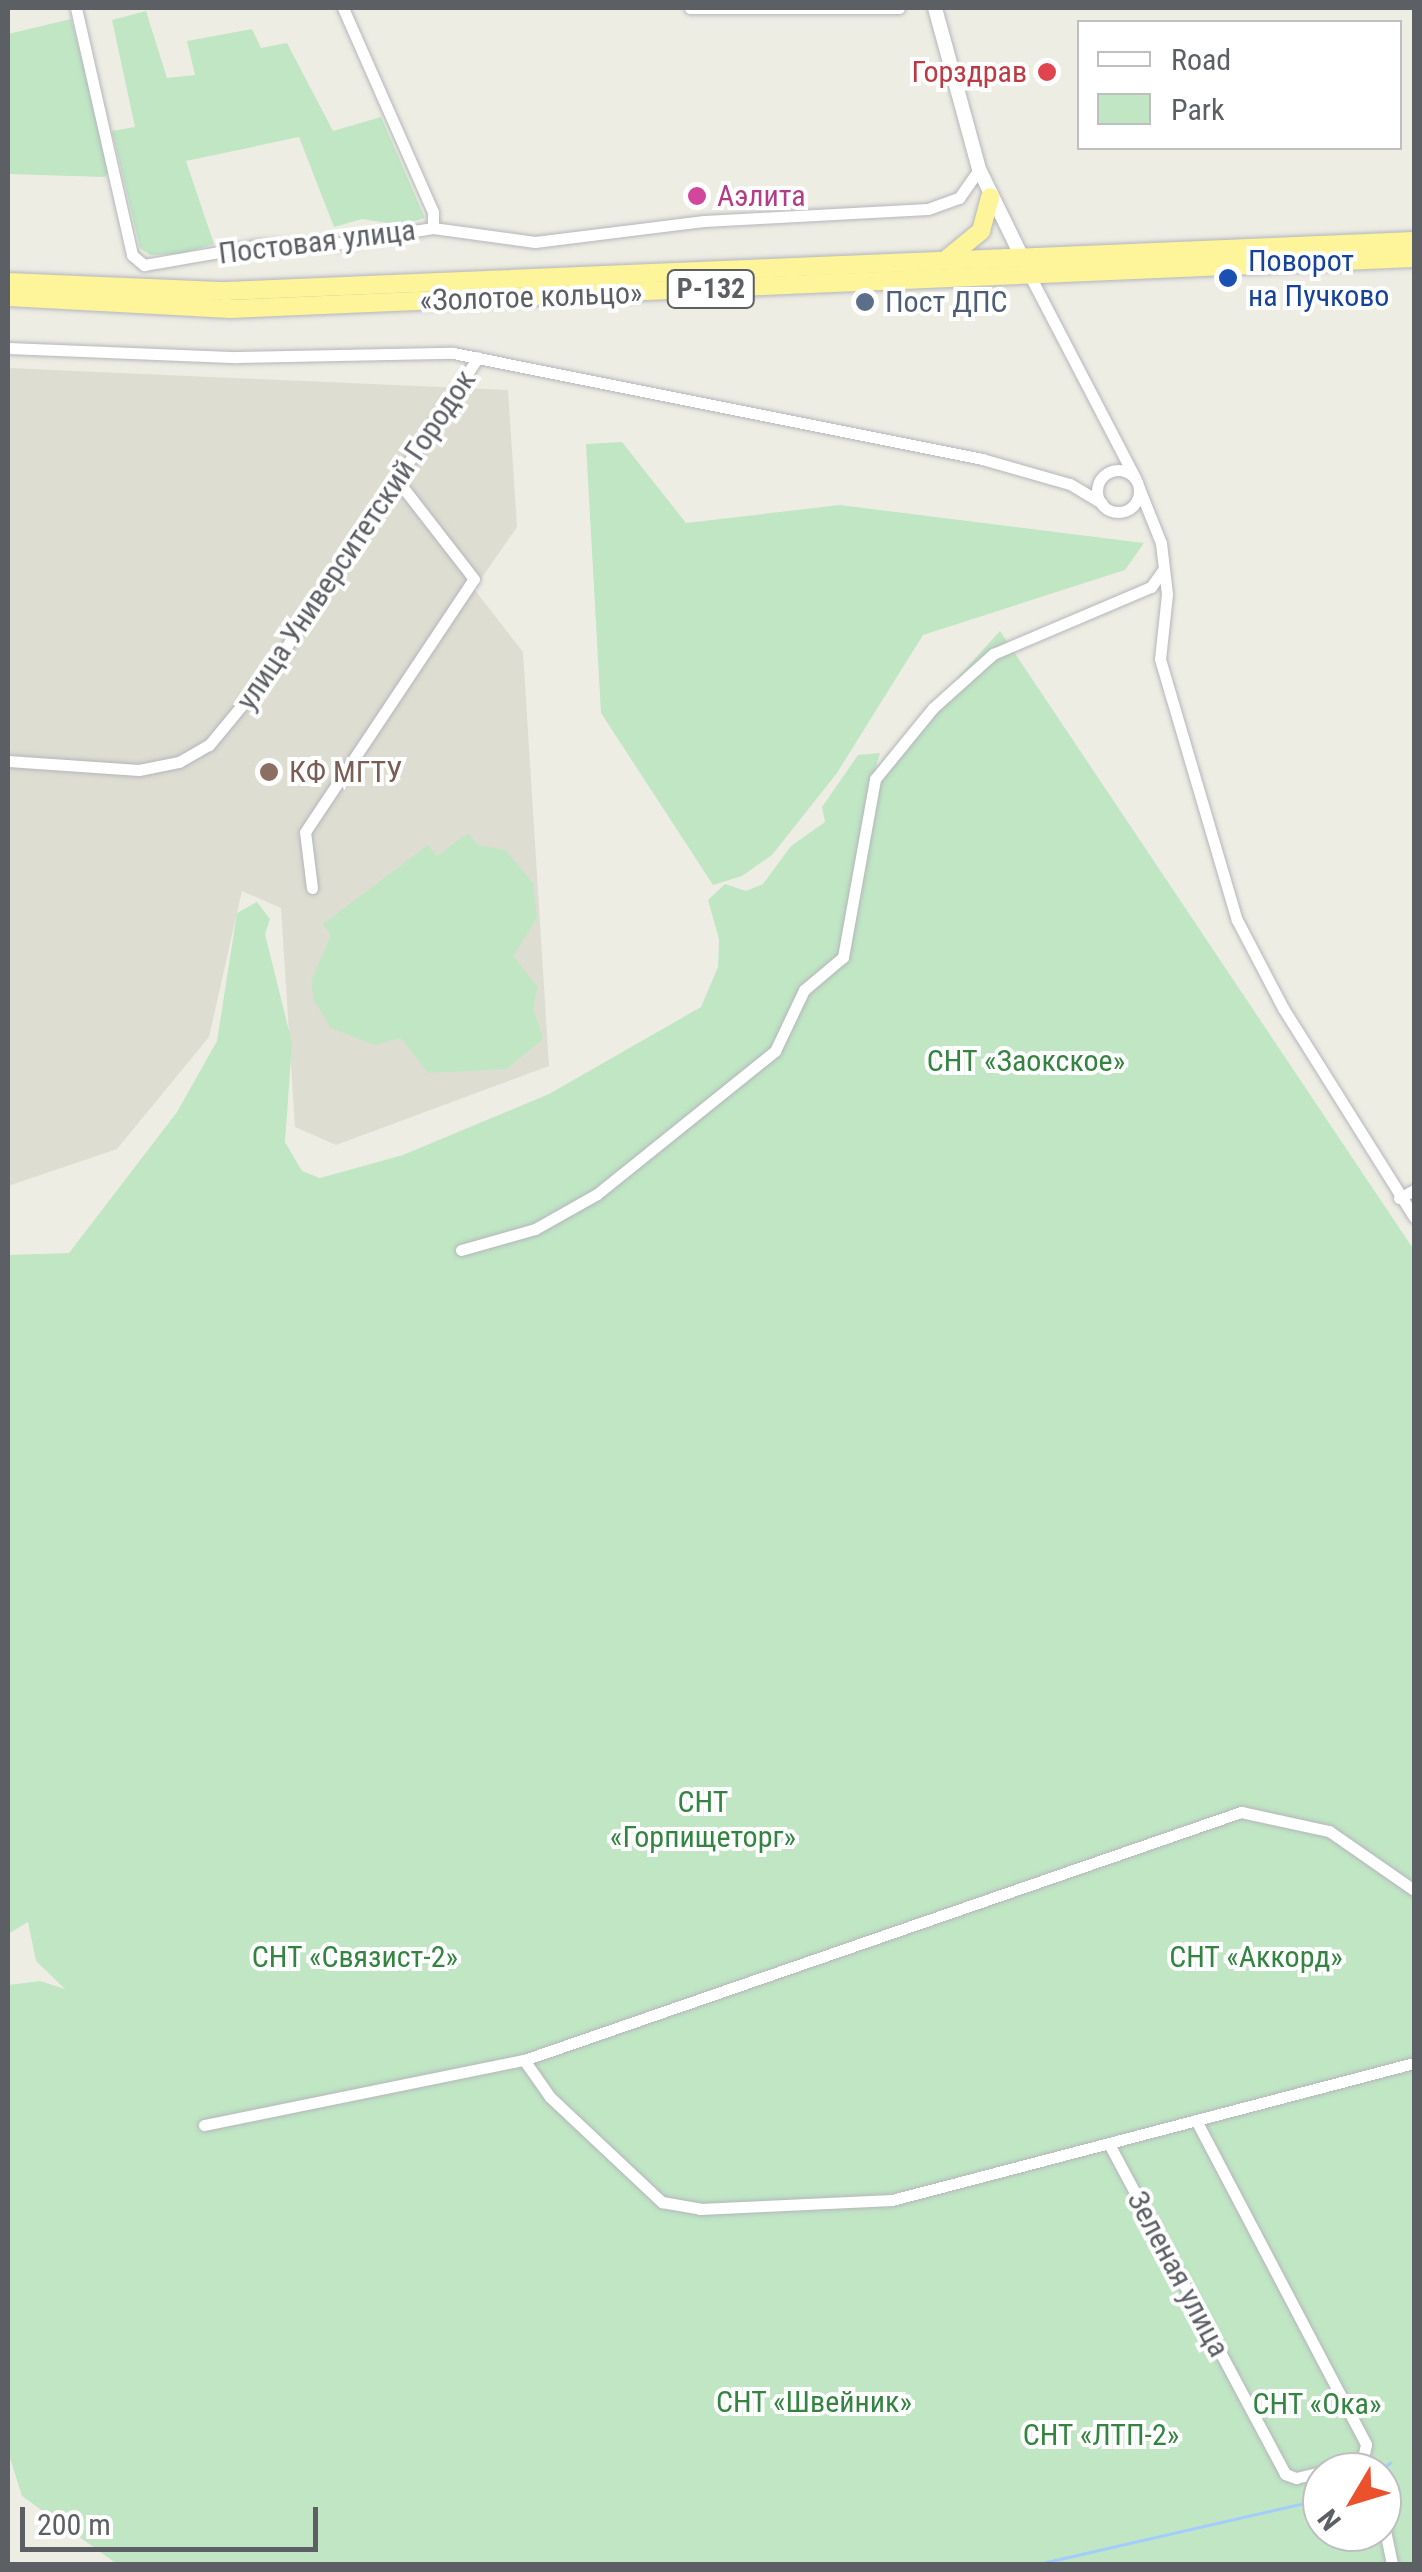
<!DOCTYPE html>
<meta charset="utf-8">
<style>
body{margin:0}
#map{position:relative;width:1422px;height:2572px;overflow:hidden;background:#eeede4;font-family:"Roboto Condensed",sans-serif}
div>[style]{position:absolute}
.education>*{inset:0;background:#deddd2}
.green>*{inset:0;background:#c0e6c4}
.stream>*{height:2.5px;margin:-1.25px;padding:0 1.25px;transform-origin:1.25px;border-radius:1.25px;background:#a3cdff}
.roads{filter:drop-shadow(0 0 2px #b4b6bb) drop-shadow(0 0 2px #b4b6bb)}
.minor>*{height:11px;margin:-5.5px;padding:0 5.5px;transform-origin:5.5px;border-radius:5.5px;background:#fff}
.minor>.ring{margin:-5.5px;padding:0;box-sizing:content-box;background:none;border:11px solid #fff;border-radius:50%}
.tertiary>*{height:14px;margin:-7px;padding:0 7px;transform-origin:7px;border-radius:7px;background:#fff}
.trunk>*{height:18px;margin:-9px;padding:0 9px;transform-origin:9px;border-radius:9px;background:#fef49a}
.dots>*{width:28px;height:28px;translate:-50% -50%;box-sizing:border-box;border:5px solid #fff;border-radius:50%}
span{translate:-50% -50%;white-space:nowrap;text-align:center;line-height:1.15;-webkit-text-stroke:8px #fff;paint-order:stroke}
.shield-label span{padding:2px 8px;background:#fff;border:2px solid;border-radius:8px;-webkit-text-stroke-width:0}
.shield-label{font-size:28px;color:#5c5f64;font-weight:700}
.health-label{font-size:30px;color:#be3a42}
.right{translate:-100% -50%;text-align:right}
.hotel-label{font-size:30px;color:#b23c85}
.left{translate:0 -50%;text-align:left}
.street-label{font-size:30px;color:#5c5f64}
.transit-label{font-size:30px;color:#164399}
.service-label{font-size:30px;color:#4e5e75}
.education-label{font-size:30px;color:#785e54}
.park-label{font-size:30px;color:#338440}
.frame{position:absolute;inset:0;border:10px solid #5c5f64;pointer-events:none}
.legend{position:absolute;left:1077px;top:20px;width:325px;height:130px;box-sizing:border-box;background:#fff;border:2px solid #bebfc1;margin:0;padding:12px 18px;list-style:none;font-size:30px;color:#5c5f64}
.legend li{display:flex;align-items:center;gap:20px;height:50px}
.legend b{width:50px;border:2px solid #bebfc1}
.north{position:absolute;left:1302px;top:2452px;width:100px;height:100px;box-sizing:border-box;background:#fff;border:2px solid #bebfc1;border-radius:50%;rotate:232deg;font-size:28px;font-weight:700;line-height:40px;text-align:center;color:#5c5f64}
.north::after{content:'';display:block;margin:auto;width:35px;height:45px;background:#eb512d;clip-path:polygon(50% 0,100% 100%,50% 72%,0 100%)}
.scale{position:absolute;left:20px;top:2507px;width:298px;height:45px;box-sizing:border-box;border:5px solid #5c5f64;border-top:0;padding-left:12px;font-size:30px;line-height:35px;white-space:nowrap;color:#5c5f64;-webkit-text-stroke:8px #fff;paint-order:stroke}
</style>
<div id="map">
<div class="education">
<i style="clip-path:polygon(8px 368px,508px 390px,517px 527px,474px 589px,523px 652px,549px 1066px,336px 1145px,295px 1127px,281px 908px,242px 891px,209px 1037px,117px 1149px,8px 1186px)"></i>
</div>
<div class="green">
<i style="clip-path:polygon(146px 11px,167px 78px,195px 75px,187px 41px,252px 29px,261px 48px,287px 43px,333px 131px,381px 117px,425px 218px,399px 225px,362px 219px,334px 227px,299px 137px,186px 161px,214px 244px,180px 254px,150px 255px,140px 248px,112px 131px,135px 127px,112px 20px)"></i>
<i style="clip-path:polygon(71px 19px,111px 168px,105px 177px,8px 174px,8px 34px)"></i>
<i style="clip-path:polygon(622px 442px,686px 523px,840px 505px,1144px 543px,1125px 570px,923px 635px,837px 773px,772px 855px,742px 876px,713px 885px,601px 713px,586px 444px)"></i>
<i style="clip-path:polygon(evenodd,1000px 631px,1414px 1250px,1414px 2564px,117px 2564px,22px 2496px,8px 2452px,8px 1985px,40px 1981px,65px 1989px,36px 1961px,28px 1922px,8px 1934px,8px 1255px,69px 1253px,177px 1112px,217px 1041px,237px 913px,257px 902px,270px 919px,265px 934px,292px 1043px,285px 1142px,302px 1171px,320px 1178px,403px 1155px,549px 1094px,701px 1007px,718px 967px,719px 939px,708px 900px,725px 884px,746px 891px,763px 884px,791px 846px,825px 822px,822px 807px,858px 755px,880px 753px,875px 769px,1000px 631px,1322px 2472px,1382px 2472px,1382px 2532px,1322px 2532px,1322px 2472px)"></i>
<i style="clip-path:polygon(468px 833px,478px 845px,505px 850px,533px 883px,537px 918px,513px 956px,538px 987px,533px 1008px,543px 1039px,506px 1069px,428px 1073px,401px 1038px,375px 1045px,331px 1028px,314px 1000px,311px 982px,331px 935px,323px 924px,428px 845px,437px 856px)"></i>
</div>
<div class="stream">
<i style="left:1377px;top:2472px;width:16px;rotate:-35deg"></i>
<i style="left:1038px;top:2564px;width:291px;rotate:-12.9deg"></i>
</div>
<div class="roads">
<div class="minor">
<i style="left:76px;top:8px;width:253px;rotate:77.2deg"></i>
<i style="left:132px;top:255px;width:16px;rotate:40deg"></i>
<i style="left:144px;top:265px;width:118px;rotate:-9.8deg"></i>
<i style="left:260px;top:245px;width:74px;rotate:-0.8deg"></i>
<i style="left:334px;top:244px;width:100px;rotate:-9.2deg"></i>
<i style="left:433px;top:228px;width:103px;rotate:7.8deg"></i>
<i style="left:535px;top:242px;width:170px;rotate:-7.1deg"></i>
<i style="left:704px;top:221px;width:224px;rotate:-3.1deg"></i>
<i style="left:928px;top:209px;width:33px;rotate:-20deg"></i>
<i style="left:959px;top:198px;width:35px;rotate:-55deg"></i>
<i style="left:343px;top:8px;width:223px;rotate:66.2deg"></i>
<i style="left:433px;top:212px;width:16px;rotate:90deg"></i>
<i style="left:690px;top:8px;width:209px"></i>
<i style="left:1030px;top:276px;width:228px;rotate:62.5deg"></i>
<i style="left:8px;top:348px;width:229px;rotate:2.3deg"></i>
<i style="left:237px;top:357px;width:216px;rotate:-1.1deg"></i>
<i style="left:453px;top:353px;width:540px;rotate:11.33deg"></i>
<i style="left:982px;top:459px;width:91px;rotate:15.9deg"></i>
<i style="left:1070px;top:484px;width:37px;rotate:31deg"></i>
<i class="ring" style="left:1097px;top:470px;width:31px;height:31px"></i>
<i style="left:1139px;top:488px;width:59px;rotate:68.2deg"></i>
<i style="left:1161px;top:543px;width:51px;rotate:83.3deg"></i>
<i style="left:1167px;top:594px;width:65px;rotate:96.1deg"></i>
<i style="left:1160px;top:659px;width:272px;rotate:73.6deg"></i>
<i style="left:1237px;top:920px;width:99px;rotate:62.4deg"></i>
<i style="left:1283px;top:1008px;width:247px;rotate:57.9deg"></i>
<i style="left:8px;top:761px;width:131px;rotate:3.9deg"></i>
<i style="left:139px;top:770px;width:41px;rotate:-11.3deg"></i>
<i style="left:179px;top:762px;width:34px;rotate:-30deg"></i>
<i style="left:209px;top:745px;width:97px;rotate:-50.4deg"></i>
<i style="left:271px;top:670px;width:375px;rotate:-56.5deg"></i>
<i style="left:312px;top:888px;width:56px;rotate:-97.1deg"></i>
<i style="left:305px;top:832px;width:304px;rotate:-56.3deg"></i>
<i style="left:474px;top:579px;width:124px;rotate:-127.8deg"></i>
<i style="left:1399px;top:1198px;width:17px;rotate:-28deg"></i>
<i style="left:461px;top:1250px;width:77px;rotate:-15.8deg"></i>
<i style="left:535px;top:1229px;width:71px;rotate:-29.4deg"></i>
<i style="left:597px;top:1194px;width:228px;rotate:-38.8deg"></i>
<i style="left:775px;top:1051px;width:68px;rotate:-64.6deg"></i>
<i style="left:804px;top:990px;width:51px;rotate:-40.2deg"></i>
<i style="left:843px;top:957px;width:181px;rotate:-79.8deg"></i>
<i style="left:875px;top:779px;width:92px;rotate:-50.8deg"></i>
<i style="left:933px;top:708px;width:81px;rotate:-42deg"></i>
<i style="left:993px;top:654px;width:172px;rotate:-23deg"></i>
<i style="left:1151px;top:587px;width:21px;rotate:-55deg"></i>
<i style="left:524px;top:2060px;width:45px;rotate:54.9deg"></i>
<i style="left:550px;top:2097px;width:154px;rotate:43.2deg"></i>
<i style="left:662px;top:2202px;width:39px;rotate:10deg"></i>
<i style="left:700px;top:2209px;width:192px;rotate:-2.7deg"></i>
<i style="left:892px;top:2200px;width:540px;rotate:-14.71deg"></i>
<i style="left:204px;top:2125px;width:327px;rotate:-11.5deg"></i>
<i style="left:524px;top:2060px;width:759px;rotate:-19.08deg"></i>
<i style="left:1241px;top:1812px;width:90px;rotate:12.2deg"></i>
<i style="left:1329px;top:1831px;width:103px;rotate:34.8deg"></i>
<i style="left:1109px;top:2144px;width:374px;rotate:61.9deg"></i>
<i style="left:1285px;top:2474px;width:12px;rotate:20deg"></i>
<i style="left:1296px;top:2478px;width:68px;rotate:-13.6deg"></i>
<i style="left:1362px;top:2462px;width:18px;rotate:-77deg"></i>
<i style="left:1366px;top:2444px;width:366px;rotate:-117.7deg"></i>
<i style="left:1382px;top:2516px;width:49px;rotate:78.2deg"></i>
</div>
<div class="tertiary">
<i style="left:935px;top:8px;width:167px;rotate:74.7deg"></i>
<i style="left:979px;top:169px;width:96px;rotate:64deg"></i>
</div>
<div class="trunk">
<i style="left:948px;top:258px;width:43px;rotate:-39.3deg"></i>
<i style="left:981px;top:231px;width:35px;rotate:-75deg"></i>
<i style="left:8px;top:282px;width:218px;rotate:2.4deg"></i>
<i style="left:226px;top:291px;width:1189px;rotate:-2.41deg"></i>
<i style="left:8px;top:297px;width:222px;rotate:3.1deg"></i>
<i style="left:230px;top:309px;width:1185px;rotate:-2.47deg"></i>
</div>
</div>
<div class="dots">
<i style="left:1047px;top:72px;background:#e0444e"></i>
<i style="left:697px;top:196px;background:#d1479c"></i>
<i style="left:1228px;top:278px;background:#1a4fb4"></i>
<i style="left:865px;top:302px;background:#5c6f8a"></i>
<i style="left:269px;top:772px;background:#8d6e63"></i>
</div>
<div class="shield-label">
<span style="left:711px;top:289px">Р-132</span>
</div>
<div class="health-label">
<span class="right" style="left:1027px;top:72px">Горздрав</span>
</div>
<div class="hotel-label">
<span class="left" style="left:717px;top:196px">Аэлита</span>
</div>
<div class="street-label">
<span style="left:317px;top:242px;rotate:-7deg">Постовая улица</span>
<span style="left:531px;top:297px;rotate:-2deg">«Золотое кольцо»</span>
<span style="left:356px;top:540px;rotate:-56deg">улица Университетский Городок</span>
<span style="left:1178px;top:2274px;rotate:62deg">Зеленая улица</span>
</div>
<div class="transit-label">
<span class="left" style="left:1248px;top:278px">Поворот<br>на Пучково</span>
</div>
<div class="service-label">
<span class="left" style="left:885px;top:302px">Пост ДПС</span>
</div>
<div class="education-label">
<span class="left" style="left:289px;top:772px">КФ МГТУ</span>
</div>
<div class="park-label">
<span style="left:1026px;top:1061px">СНТ «Заокское»</span>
<span style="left:703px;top:1819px">СНТ<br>«Горпищеторг»</span>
<span style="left:355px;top:1957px">СНТ «Связист-2»</span>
<span style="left:1256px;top:1957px">СНТ «Аккорд»</span>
<span style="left:814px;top:2402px">СНТ «Швейник»</span>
<span style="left:1317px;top:2404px">СНТ «Ока»</span>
<span style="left:1101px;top:2435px">СНТ «ЛТП-2»</span>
</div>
<div class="frame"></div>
<ul class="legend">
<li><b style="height:12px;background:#fff"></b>Road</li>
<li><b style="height:28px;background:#c0e6c4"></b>Park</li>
</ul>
<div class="north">N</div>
<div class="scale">200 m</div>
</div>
